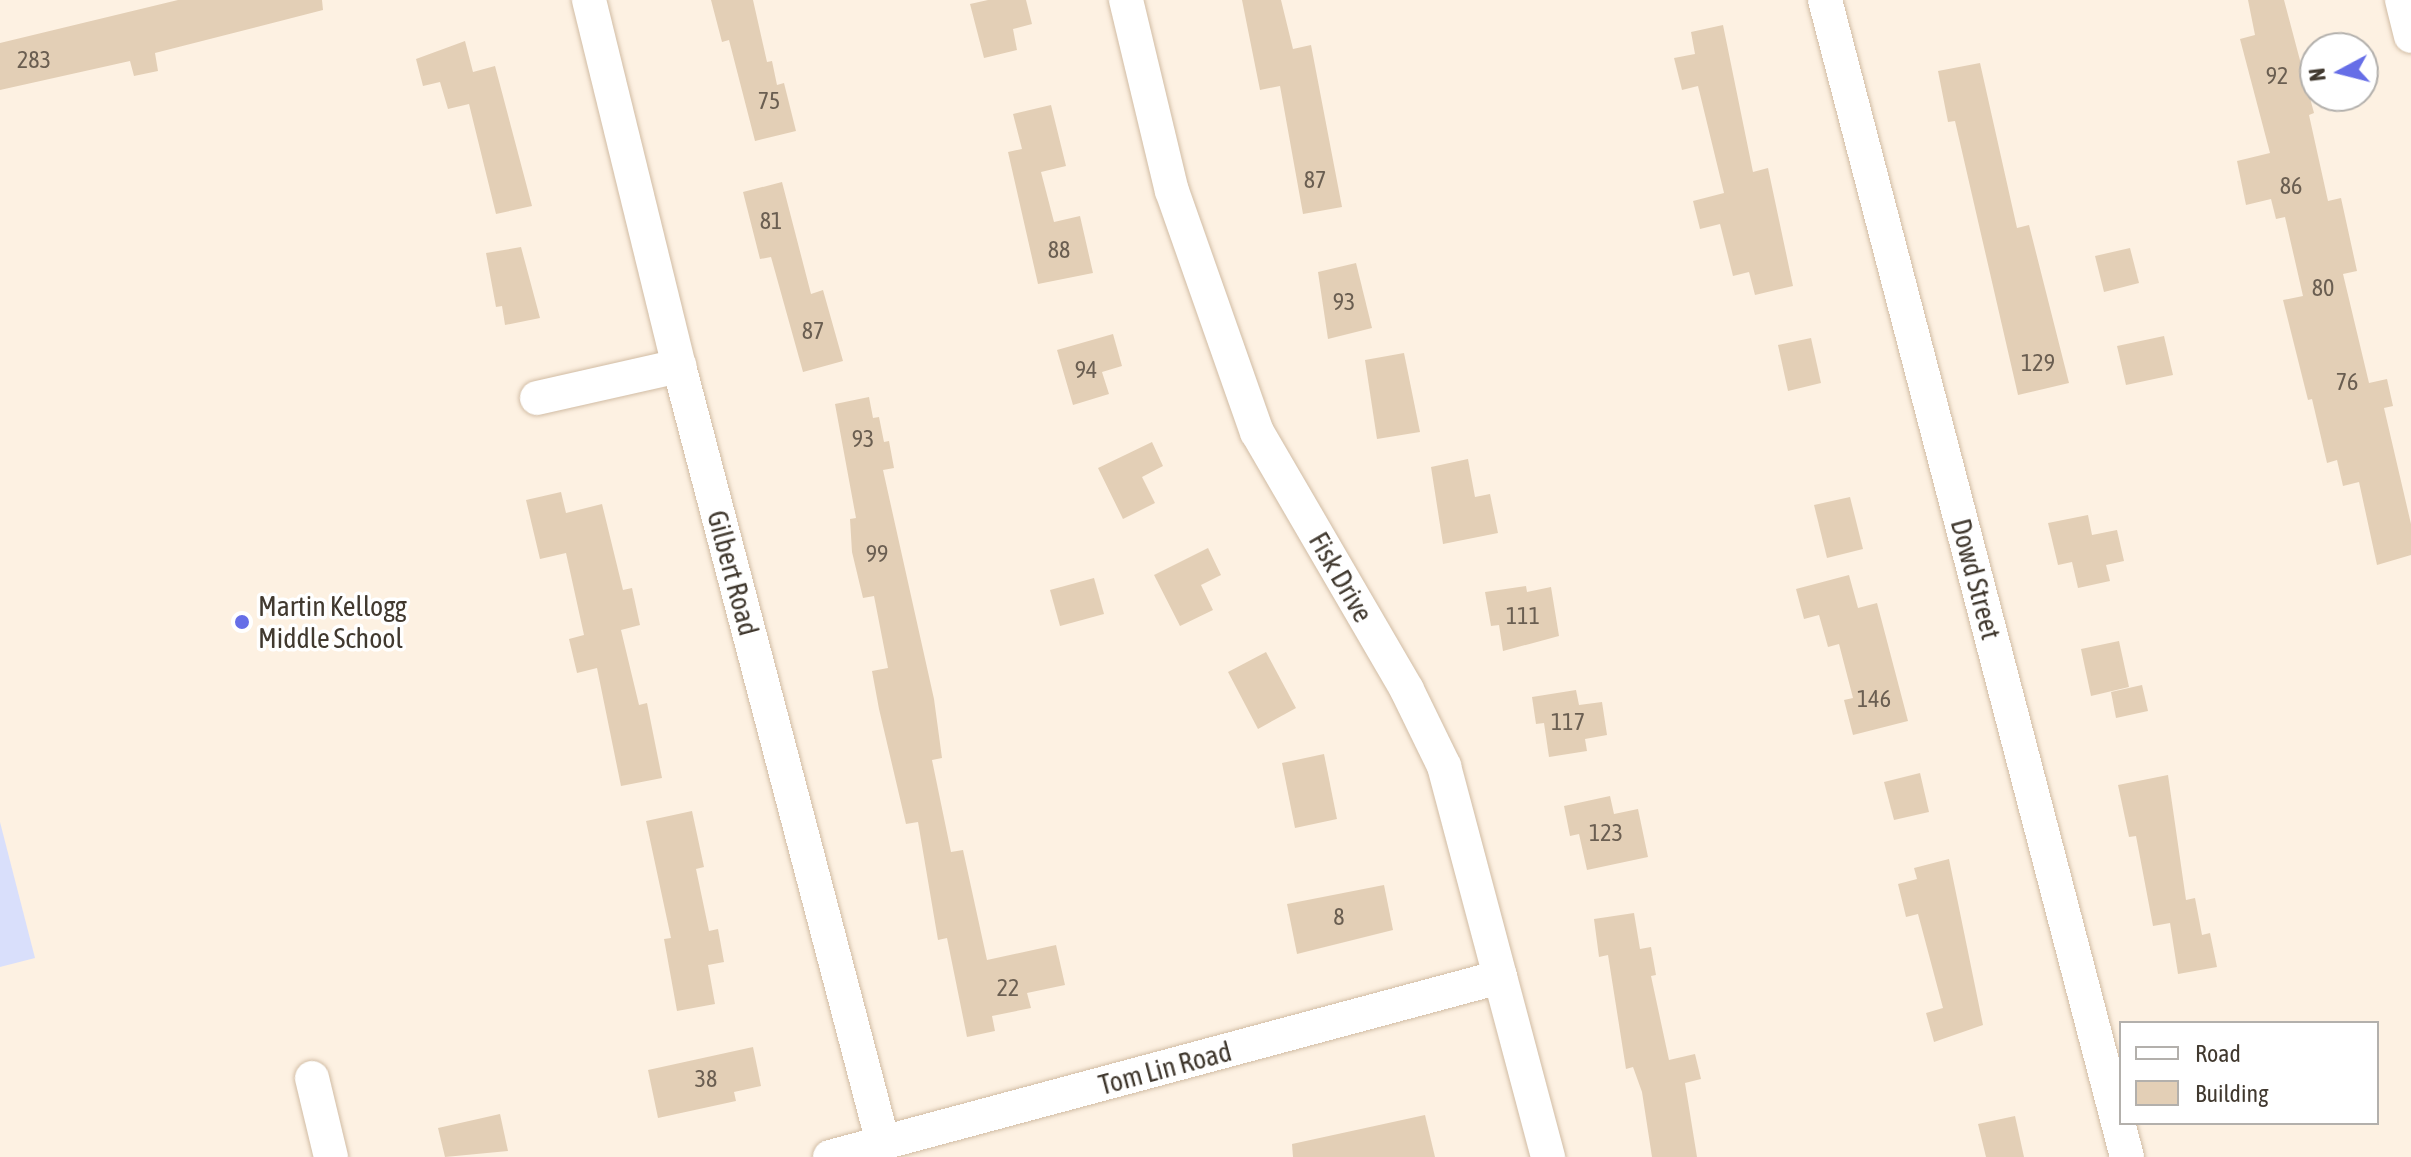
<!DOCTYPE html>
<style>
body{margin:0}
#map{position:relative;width:2411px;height:1157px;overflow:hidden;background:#fdf1e2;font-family:"Asap Condensed",sans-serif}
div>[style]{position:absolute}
.green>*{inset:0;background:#d9dffb}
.building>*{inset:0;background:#e3cfb6}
.roads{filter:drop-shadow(0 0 2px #d1bca4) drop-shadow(0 0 2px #d1bca4)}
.street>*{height:34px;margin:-17px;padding:0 17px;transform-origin:17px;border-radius:17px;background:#fff}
.dots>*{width:22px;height:22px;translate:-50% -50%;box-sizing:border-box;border:4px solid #fff;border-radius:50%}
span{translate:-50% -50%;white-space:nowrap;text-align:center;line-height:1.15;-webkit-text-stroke:7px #fff;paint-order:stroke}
.number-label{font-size:24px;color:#6a5e51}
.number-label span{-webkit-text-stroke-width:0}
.street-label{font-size:28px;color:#41392f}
.poi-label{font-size:28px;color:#41392f}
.left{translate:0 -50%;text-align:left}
.legend{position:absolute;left:2119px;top:1021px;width:260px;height:104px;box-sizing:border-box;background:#fff;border:2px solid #b3b0ac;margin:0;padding:10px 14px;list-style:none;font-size:24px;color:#41392f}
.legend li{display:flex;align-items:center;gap:16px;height:40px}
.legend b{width:40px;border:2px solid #b3b0ac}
.north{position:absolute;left:2299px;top:32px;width:80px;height:80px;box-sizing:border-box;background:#fff;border:2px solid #b3b0ac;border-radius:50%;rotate:263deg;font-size:22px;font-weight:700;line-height:32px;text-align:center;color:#41392f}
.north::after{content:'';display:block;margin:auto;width:28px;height:36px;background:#666ee7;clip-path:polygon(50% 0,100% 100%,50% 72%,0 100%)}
</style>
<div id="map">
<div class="green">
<i style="clip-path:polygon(0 822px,35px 958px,0 967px)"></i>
</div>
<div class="building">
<i style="clip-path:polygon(178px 0,322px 0,323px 10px,155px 53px,158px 71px,134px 76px,130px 61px,0 90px,0 43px)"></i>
<i style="clip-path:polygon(711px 0,753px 0,767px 62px,772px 61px,777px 85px,784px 83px,796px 131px,755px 141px,729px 40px,722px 42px)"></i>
<i style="clip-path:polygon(988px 0,1026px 0,1032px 24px,1013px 29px,1017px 50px,984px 58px,970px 4px)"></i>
<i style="clip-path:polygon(1242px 0,1281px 0,1293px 49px,1311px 45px,1342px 207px,1303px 214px,1280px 86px,1260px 90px)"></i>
<i style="clip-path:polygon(2248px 0,2284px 0,2314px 113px,2309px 115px,2328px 201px,2341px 198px,2357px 271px,2343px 274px,2369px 383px,2387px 379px,2393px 406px,2384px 408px,2411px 524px,2411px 555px,2377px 565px,2359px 482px,2343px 486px,2337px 460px,2327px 463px,2312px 399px,2308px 400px,2283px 300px,2303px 296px,2285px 217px,2276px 219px,2271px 199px,2246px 205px,2237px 161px,2270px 153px,2240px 39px,2255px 35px)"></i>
<i style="clip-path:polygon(1723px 25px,1753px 172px,1768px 168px,1793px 286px,1755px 295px,1749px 272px,1733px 276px,1720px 224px,1700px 229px,1693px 201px,1724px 193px,1698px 86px,1682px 90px,1674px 58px,1695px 54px,1691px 32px)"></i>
<i style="clip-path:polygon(465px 41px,473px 72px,495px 66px,532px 206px,496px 214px,469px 104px,448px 109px,440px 82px,423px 86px,416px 59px)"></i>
<i style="clip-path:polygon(1980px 63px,2017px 228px,2029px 225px,2069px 383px,2018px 395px,1955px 121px,1948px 122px,1938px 71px)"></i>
<i style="clip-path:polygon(1051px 105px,1066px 166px,1041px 172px,1054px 222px,1080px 216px,1093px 273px,1038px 284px,1008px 152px,1022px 149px,1013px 114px)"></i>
<i style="clip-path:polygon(782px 182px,811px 294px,823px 290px,843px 361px,803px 372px,771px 257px,760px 259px,743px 192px)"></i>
<i style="clip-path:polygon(521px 247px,540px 318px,505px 325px,502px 306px,496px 307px,486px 253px)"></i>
<i style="clip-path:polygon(2130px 248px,2139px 283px,2104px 292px,2095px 256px)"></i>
<i style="clip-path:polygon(1356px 263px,1372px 328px,1328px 339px,1318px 272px)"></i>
<i style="clip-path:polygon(1113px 334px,1122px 366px,1102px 372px,1109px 394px,1073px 405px,1057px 350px)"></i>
<i style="clip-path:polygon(2164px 336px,2173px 375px,2126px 385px,2117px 346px)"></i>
<i style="clip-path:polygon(1811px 338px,1821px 383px,1788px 391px,1778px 345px)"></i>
<i style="clip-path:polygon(1404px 353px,1420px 432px,1377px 439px,1365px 360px)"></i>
<i style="clip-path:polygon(869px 397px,873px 418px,879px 417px,884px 442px,889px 441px,894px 468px,883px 470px,934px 699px,942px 758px,932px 760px,951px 852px,963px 850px,987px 960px,1056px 945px,1065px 985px,1027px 993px,1031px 1008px,992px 1016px,995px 1031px,967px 1037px,947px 938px,938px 940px,918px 822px,906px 824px,879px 709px,872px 671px,888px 668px,874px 596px,863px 598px,852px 552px,850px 519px,856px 518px,835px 404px)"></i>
<i style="clip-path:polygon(1152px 442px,1163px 466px,1142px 477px,1155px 503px,1123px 519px,1098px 468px)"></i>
<i style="clip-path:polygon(1468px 459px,1475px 497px,1490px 494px,1498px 533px,1443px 544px,1431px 467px)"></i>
<i style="clip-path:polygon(561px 492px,566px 513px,602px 504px,623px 590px,632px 588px,640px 625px,621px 630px,639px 705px,647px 703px,662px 778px,621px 786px,597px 668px,577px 673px,569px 639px,584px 635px,566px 553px,540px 559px,526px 500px)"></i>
<i style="clip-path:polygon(1850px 497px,1863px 549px,1827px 558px,1814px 505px)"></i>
<i style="clip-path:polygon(2088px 515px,2092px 535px,2117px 530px,2124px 561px,2106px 565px,2110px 581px,2078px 588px,2072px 562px,2058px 565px,2048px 523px)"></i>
<i style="clip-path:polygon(1208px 548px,1221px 575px,1201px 585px,1213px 610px,1180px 626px,1154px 575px)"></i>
<i style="clip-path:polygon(1849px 575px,1858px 608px,1877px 603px,1908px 721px,1853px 735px,1844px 700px,1853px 698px,1839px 644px,1828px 647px,1819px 615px,1804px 619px,1796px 589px)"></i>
<i style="clip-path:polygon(1094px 578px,1104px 614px,1060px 626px,1050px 590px)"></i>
<i style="clip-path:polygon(1526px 586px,1527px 592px,1551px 587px,1559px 636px,1503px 651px,1499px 625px,1491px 626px,1485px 592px)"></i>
<i style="clip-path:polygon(2119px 641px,2129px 687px,2091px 696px,2081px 649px)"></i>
<i style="clip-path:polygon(1266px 652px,1296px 708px,1258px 729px,1228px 672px)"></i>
<i style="clip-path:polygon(2142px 685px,2148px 711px,2116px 718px,2111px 692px)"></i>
<i style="clip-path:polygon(1576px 690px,1579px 705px,1602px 702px,1607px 735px,1585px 739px,1587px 751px,1549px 757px,1544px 723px,1536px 724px,1532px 697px)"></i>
<i style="clip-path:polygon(1324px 754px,1337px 819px,1295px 828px,1282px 763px)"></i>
<i style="clip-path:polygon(1920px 773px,1929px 812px,1894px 820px,1884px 782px)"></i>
<i style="clip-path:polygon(2168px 775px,2186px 900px,2195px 898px,2202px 935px,2210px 933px,2217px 967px,2178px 974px,2170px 923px,2153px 926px,2136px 836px,2129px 837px,2118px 785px)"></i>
<i style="clip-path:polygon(1610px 796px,1614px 814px,1638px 809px,1648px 857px,1587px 870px,1579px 834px,1570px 836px,1564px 806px)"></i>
<i style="clip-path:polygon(692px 811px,704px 867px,696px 869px,709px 931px,718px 929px,724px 962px,708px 965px,715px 1004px,677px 1011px,664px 939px,671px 938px,646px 821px)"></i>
<i style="clip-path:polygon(1949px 859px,1983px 1025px,1934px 1042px,1926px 1013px,1943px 1008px,1918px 914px,1906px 917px,1898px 884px,1917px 879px,1914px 868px)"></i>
<i style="clip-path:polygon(1384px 885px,1393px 930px,1297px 954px,1287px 904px)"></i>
<i style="clip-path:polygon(1634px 913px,1640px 949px,1651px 947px,1656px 975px,1651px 976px,1669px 1060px,1695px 1054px,1701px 1079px,1685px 1083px,1697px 1157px,1652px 1157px,1642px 1092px,1633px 1067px,1626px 1069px,1608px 955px,1599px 957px,1594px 919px)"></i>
<i style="clip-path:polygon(753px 1047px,761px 1086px,734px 1092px,736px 1101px,658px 1118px,648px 1070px)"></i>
<i style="clip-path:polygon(500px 1114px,508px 1151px,445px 1157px,438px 1128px)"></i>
<i style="clip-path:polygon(1425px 1115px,1435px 1157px,1293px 1157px,1292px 1144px)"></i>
<i style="clip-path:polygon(2015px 1116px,2024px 1157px,1986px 1157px,1978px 1124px)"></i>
</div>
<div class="roads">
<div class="street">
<i style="left:589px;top:0;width:377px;rotate:76.2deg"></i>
<i style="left:679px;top:366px;width:803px;rotate:75.29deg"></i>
<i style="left:1126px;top:0;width:196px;rotate:76.5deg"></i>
<i style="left:1172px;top:191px;width:256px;rotate:70.6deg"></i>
<i style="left:1257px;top:432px;width:298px;rotate:59.8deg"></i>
<i style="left:1407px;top:690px;width:85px;rotate:64deg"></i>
<i style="left:1444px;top:766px;width:405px;rotate:75.1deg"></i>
<i style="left:1825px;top:0;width:1196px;rotate:75.37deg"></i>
<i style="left:2402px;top:0;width:37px;rotate:76deg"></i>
<i style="left:537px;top:398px;width:146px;rotate:-12.7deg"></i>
<i style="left:312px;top:1078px;width:81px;rotate:76.5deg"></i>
<i style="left:830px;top:1157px;width:694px;rotate:-15.04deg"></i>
</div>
</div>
<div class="dots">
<i style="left:242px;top:622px;background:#666ee7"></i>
</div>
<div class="number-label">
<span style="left:34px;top:60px">283</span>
<span style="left:2277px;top:76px">92</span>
<span style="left:769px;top:101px">75</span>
<span style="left:1315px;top:180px">87</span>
<span style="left:2291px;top:186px">86</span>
<span style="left:771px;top:221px">81</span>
<span style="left:1059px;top:250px">88</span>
<span style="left:2323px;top:288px">80</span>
<span style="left:1344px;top:302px">93</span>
<span style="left:813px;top:331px">87</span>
<span style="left:2038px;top:363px">129</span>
<span style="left:1086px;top:370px">94</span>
<span style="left:2347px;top:382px">76</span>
<span style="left:863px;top:439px">93</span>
<span style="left:877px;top:554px">99</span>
<span style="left:1523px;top:616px">111</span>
<span style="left:1874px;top:699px">146</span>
<span style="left:1568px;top:722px">117</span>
<span style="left:1606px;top:833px">123</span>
<span style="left:1339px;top:917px">8</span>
<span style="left:1008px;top:988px">22</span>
<span style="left:706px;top:1079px">38</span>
</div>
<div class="street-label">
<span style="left:733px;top:573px;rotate:75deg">Gilbert Road</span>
<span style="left:1341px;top:577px;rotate:60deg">Fisk Drive</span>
<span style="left:1976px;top:579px;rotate:75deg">Dowd Street</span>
<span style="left:1165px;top:1068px;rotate:-15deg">Tom Lin Road</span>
</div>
<div class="poi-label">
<span class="left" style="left:258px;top:622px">Martin Kellogg<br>Middle School</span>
</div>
<ul class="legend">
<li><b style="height:10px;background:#fff"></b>Road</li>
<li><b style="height:22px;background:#e3cfb6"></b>Building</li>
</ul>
<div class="north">N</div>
</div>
